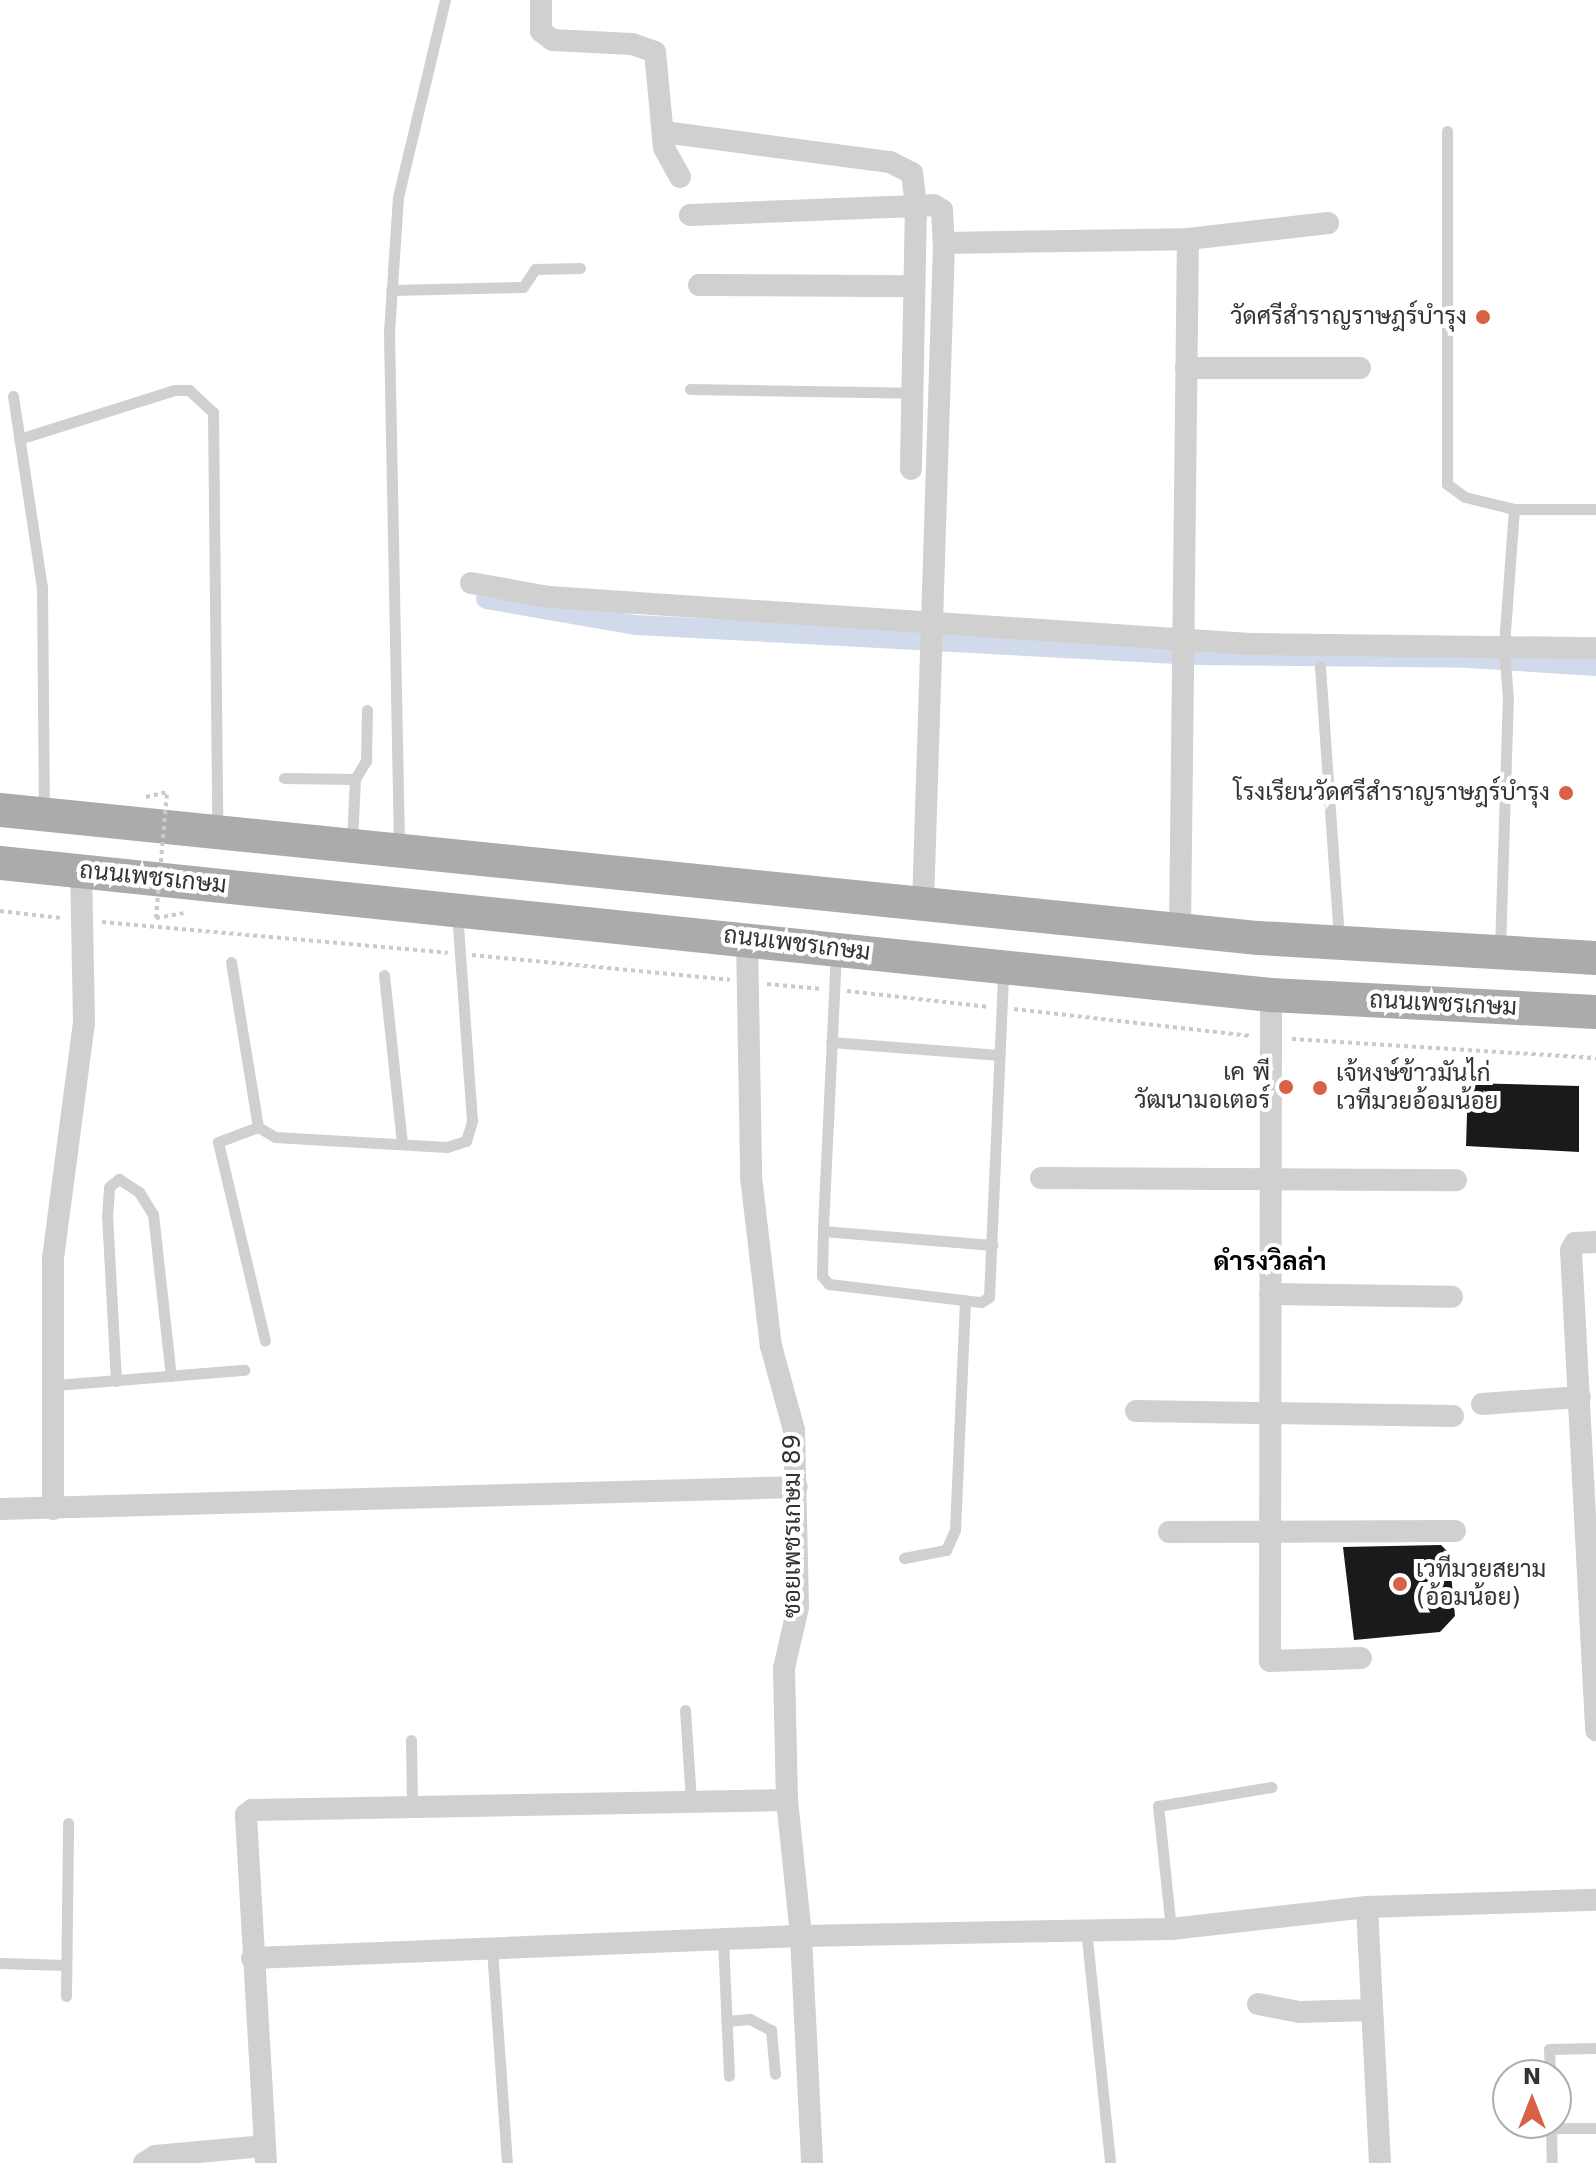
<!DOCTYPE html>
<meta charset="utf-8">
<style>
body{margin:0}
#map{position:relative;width:1596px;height:2163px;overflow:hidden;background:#fff;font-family:"DejaVu Sans",Sarabun,sans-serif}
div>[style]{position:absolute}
.canal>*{height:20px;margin:-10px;padding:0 10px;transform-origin:10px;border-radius:10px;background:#d1daeb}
.building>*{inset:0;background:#1a1a1a}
.path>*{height:4px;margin-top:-2px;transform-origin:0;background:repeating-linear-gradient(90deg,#cacaca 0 4px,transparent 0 8px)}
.service>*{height:11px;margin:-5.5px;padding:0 5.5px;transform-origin:5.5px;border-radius:5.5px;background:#d0d0d0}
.minor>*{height:22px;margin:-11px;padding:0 11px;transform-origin:11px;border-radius:11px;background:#d0d0d0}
.primary>*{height:34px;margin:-17px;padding:0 17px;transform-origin:17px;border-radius:17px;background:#ababab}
.path-bridge>*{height:4px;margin-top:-2px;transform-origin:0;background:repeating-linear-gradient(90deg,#cacaca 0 4px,transparent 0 8px)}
.dots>*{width:22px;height:22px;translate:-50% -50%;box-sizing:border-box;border:4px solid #fff;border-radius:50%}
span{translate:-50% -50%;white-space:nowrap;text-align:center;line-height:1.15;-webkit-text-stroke:8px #fff;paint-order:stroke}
.poi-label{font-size:24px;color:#333}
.right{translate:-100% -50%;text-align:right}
.left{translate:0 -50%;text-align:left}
.street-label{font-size:24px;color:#333}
.neighbourhood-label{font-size:26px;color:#000;font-weight:700}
.north{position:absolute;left:1492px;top:2059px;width:80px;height:80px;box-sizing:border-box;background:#fff;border:2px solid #adadad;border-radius:50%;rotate:0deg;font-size:22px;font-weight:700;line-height:32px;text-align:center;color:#333}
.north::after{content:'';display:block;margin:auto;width:28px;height:36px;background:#d86146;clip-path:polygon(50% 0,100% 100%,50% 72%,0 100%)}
</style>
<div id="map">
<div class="canal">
<i style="left:486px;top:599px;width:153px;rotate:9.8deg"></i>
<i style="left:637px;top:625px;width:559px;rotate:3.08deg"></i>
<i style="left:1195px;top:655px;width:274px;rotate:0.6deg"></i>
<i style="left:1469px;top:658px;width:127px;rotate:3.6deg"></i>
</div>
<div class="building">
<i style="clip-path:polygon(1468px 1083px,1579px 1086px,1579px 1152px,1466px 1146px)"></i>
<i style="clip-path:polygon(1441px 1545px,1449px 1553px,1455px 1616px,1440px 1632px,1354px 1640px,1343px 1547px)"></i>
</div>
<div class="path">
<i style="left:146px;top:797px;width:22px;rotate:-13deg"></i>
<i style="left:0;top:911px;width:61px;rotate:6.5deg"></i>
<i style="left:156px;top:918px;width:28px;rotate:-10deg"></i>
<i style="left:102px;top:922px;width:347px;rotate:5.1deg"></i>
<i style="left:472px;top:955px;width:259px;rotate:5.5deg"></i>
<i style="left:767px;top:984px;width:55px;rotate:5.2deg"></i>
<i style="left:847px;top:991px;width:143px;rotate:6.4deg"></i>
<i style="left:1014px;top:1009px;width:239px;rotate:6.5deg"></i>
<i style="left:1292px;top:1039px;width:305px;rotate:3.6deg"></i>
</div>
<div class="service">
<i style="left:1447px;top:131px;width:353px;rotate:90deg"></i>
<i style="left:1447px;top:484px;width:22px;rotate:36deg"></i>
<i style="left:1465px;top:497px;width:50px;rotate:13.8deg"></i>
<i style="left:391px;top:290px;width:132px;rotate:-1.3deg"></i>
<i style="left:523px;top:287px;width:22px;rotate:-56deg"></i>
<i style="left:535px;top:269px;width:45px;rotate:-1.3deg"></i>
<i style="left:690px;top:389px;width:221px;rotate:1deg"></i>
<i style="left:13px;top:396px;width:193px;rotate:81.4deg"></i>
<i style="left:42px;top:587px;width:223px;rotate:89.5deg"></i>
<i style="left:19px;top:439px;width:163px;rotate:-17.5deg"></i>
<i style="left:174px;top:390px;width:15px"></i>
<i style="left:189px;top:390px;width:33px;rotate:43deg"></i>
<i style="left:213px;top:412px;width:415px;rotate:89.4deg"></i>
<i style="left:1320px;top:667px;width:274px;rotate:86deg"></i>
<i style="left:284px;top:778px;width:71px;rotate:0.8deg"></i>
<i style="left:355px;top:779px;width:62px;rotate:92.8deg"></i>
<i style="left:355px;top:779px;width:21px;rotate:-59deg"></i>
<i style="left:366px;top:761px;width:51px;rotate:-88.9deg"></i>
<i style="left:399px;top:845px;width:513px;rotate:-91.12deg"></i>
<i style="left:389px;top:332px;width:135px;rotate:-86.2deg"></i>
<i style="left:398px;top:197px;width:203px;rotate:-76.6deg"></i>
<i style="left:1500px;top:949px;width:249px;rotate:-88.2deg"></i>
<i style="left:1508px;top:700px;width:55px;rotate:-94.2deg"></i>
<i style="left:1504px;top:645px;width:136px;rotate:-85.8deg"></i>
<i style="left:1514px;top:509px;width:82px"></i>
<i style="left:836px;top:952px;width:279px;rotate:92.7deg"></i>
<i style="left:823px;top:1231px;width:45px;rotate:91.3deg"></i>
<i style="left:822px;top:1276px;width:11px;rotate:49deg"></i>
<i style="left:829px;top:1284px;width:153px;rotate:6.8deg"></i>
<i style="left:981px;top:1302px;width:9px;rotate:-32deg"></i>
<i style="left:989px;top:1297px;width:325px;rotate:-87.5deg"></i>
<i style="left:231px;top:962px;width:167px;rotate:80.7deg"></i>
<i style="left:258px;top:1127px;width:20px;rotate:30deg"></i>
<i style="left:275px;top:1137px;width:172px;rotate:3.3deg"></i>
<i style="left:447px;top:1147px;width:20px;rotate:-18deg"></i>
<i style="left:466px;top:1141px;width:21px;rotate:-73deg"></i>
<i style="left:472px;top:1121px;width:209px;rotate:-94.1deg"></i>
<i style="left:384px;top:975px;width:170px;rotate:83.9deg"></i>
<i style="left:831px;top:1042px;width:169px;rotate:4.4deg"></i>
<i style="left:258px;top:1127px;width:43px;rotate:159.4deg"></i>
<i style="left:218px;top:1142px;width:204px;rotate:76.7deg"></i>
<i style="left:823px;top:1231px;width:170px;rotate:4.7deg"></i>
<i style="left:116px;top:1381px;width:164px;rotate:-93.1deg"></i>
<i style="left:107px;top:1217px;width:30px;rotate:-86deg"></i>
<i style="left:109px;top:1187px;width:13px;rotate:-39deg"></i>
<i style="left:119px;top:1179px;width:24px;rotate:33deg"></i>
<i style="left:139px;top:1192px;width:26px;rotate:58deg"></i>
<i style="left:153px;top:1214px;width:163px;rotate:83.7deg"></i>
<i style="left:56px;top:1385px;width:189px;rotate:-4.6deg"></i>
<i style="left:904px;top:1558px;width:43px;rotate:-10.8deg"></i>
<i style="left:946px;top:1550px;width:22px;rotate:-66deg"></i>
<i style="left:955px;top:1530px;width:230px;rotate:-87.5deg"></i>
<i style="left:685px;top:1710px;width:91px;rotate:86.2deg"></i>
<i style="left:411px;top:1740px;width:67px;rotate:89.1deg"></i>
<i style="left:1086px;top:1929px;width:235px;rotate:84.1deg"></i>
<i style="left:1171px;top:1929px;width:124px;rotate:-96deg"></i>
<i style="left:1158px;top:1806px;width:115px;rotate:-9.5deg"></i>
<i style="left:723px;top:1939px;width:137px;rotate:87.5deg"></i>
<i style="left:492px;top:1949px;width:215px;rotate:86deg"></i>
<i style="left:0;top:1963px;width:66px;rotate:1.7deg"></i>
<i style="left:66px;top:1996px;width:173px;rotate:-89.3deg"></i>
<i style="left:726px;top:2021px;width:24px;rotate:-5deg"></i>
<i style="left:750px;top:2019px;width:24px;rotate:28deg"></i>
<i style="left:771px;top:2030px;width:44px;rotate:84.8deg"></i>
<i style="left:1550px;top:2075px;width:26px;rotate:-92deg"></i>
<i style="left:1549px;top:2049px;width:47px;rotate:-1.2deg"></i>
<i style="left:1551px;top:2124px;width:39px;rotate:89deg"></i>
<i style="left:1551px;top:2128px;width:45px"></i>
</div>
<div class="minor">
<i style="left:541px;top:0;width:31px;rotate:90deg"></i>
<i style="left:541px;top:31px;width:14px;rotate:39deg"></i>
<i style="left:552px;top:40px;width:80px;rotate:2.9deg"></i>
<i style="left:632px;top:44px;width:24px;rotate:19deg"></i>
<i style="left:655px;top:52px;width:96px;rotate:84.6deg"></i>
<i style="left:664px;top:148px;width:33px;rotate:61deg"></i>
<i style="left:664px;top:132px;width:228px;rotate:7.6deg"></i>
<i style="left:890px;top:162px;width:25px;rotate:27deg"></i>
<i style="left:912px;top:173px;width:32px;rotate:83deg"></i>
<i style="left:916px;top:205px;width:264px;rotate:91.1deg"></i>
<i style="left:690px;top:215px;width:244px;rotate:-2.3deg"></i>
<i style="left:934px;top:205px;width:9px;rotate:32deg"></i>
<i style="left:942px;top:210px;width:33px;rotate:87deg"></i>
<i style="left:944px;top:243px;width:244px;rotate:-0.9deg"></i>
<i style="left:1188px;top:239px;width:141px;rotate:-6.5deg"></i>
<i style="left:699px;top:285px;width:215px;rotate:0.3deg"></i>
<i style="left:1186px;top:368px;width:174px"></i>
<i style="left:471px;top:583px;width:79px;rotate:10.2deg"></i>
<i style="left:549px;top:597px;width:702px;rotate:3.84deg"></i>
<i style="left:1249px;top:644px;width:347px;rotate:0.7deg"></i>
<i style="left:923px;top:905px;width:662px;rotate:-88.18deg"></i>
<i style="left:1180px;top:930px;width:691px;rotate:-89.34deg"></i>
<i style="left:747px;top:938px;width:239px;rotate:89deg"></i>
<i style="left:751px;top:1177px;width:170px;rotate:83.3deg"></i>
<i style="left:771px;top:1346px;width:87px;rotate:74.7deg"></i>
<i style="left:794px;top:1430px;width:177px;rotate:88.7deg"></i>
<i style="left:798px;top:1607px;width:63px;rotate:102.9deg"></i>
<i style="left:784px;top:1668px;width:132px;rotate:88.7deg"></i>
<i style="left:787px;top:1800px;width:137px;rotate:84.1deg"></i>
<i style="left:801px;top:1936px;width:227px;rotate:87.2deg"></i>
<i style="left:1271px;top:995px;width:666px;rotate:90.09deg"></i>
<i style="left:1270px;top:1661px;width:91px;rotate:-1.9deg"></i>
<i style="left:1041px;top:1178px;width:415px;rotate:0.3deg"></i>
<i style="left:1596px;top:1242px;width:21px;rotate:177deg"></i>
<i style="left:1575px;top:1243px;width:8px;rotate:120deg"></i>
<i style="left:1571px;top:1250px;width:481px;rotate:87deg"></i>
<i style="left:1270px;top:1294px;width:182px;rotate:0.9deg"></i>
<i style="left:1482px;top:1404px;width:98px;rotate:-4.1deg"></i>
<i style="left:1136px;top:1411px;width:317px;rotate:0.9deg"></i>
<i style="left:0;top:1509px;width:797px;rotate:-1.58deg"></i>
<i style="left:53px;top:1509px;width:251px;rotate:-90deg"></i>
<i style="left:53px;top:1258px;width:237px;rotate:-82.5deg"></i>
<i style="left:84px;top:1023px;width:152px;rotate:-91.1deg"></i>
<i style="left:1169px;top:1532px;width:286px;rotate:-0.2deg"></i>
<i style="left:1367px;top:1907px;width:256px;rotate:87.1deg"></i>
<i style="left:252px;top:1958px;width:549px;rotate:-2.29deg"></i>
<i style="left:801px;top:1936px;width:370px;rotate:-1.1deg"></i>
<i style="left:1171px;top:1929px;width:197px;rotate:-6.4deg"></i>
<i style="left:1367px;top:1907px;width:229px;rotate:-1.8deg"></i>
<i style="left:1258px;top:2004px;width:42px;rotate:11deg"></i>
<i style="left:1299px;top:2012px;width:73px;rotate:-1.6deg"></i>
<i style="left:144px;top:2163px;width:13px;rotate:-32deg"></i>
<i style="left:155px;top:2156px;width:110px;rotate:-5.2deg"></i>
<i style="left:266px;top:2163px;width:349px;rotate:-93.3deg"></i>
<i style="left:246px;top:1815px;width:8px;rotate:-40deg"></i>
<i style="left:252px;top:1810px;width:535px;rotate:-1.07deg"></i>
</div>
<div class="primary">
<i style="left:0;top:810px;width:1265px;rotate:5.81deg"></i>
<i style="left:1259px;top:938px;width:338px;rotate:3.4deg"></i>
<i style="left:0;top:863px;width:1278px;rotate:5.93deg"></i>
<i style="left:1271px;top:995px;width:325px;rotate:3deg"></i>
</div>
<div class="path-bridge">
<i style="left:156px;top:918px;width:126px;rotate:-85deg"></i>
</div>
<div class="dots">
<i style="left:1483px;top:317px;background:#d86146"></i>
<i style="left:1566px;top:793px;background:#d86146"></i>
<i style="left:1286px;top:1087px;background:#d86146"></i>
<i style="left:1320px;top:1088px;background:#d86146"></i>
<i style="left:1400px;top:1584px;background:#d86146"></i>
</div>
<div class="poi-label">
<span class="right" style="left:1467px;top:317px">วัดศรีสําราญราษฎร์บํารุง</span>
<span class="right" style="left:1550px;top:793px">โรงเรียนวัดศรีสําราญราษฎร์บํารุง</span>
<span class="right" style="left:1270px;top:1087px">เค พี<br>วัฒนามอเตอร์</span>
<span class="left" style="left:1336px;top:1088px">เจ้หงษ์ข้าวมันไก่<br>เวทีมวยอ้อมน้อย</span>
<span class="left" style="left:1416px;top:1584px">เวทีมวยสยาม<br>(อ้อมน้อย)</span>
</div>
<div class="street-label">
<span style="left:153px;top:878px;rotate:6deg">ถนนเพชรเกษม</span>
<span style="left:797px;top:944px;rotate:7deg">ถนนเพชรเกษม</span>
<span style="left:1443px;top:1004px;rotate:3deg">ถนนเพชรเกษม</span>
<span style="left:793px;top:1526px;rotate:-90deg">ซอยเพชรเกษม 89</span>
</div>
<div class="neighbourhood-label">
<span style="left:1270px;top:1262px">ดำรงวิลล่า</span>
</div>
<div class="north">N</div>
</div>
